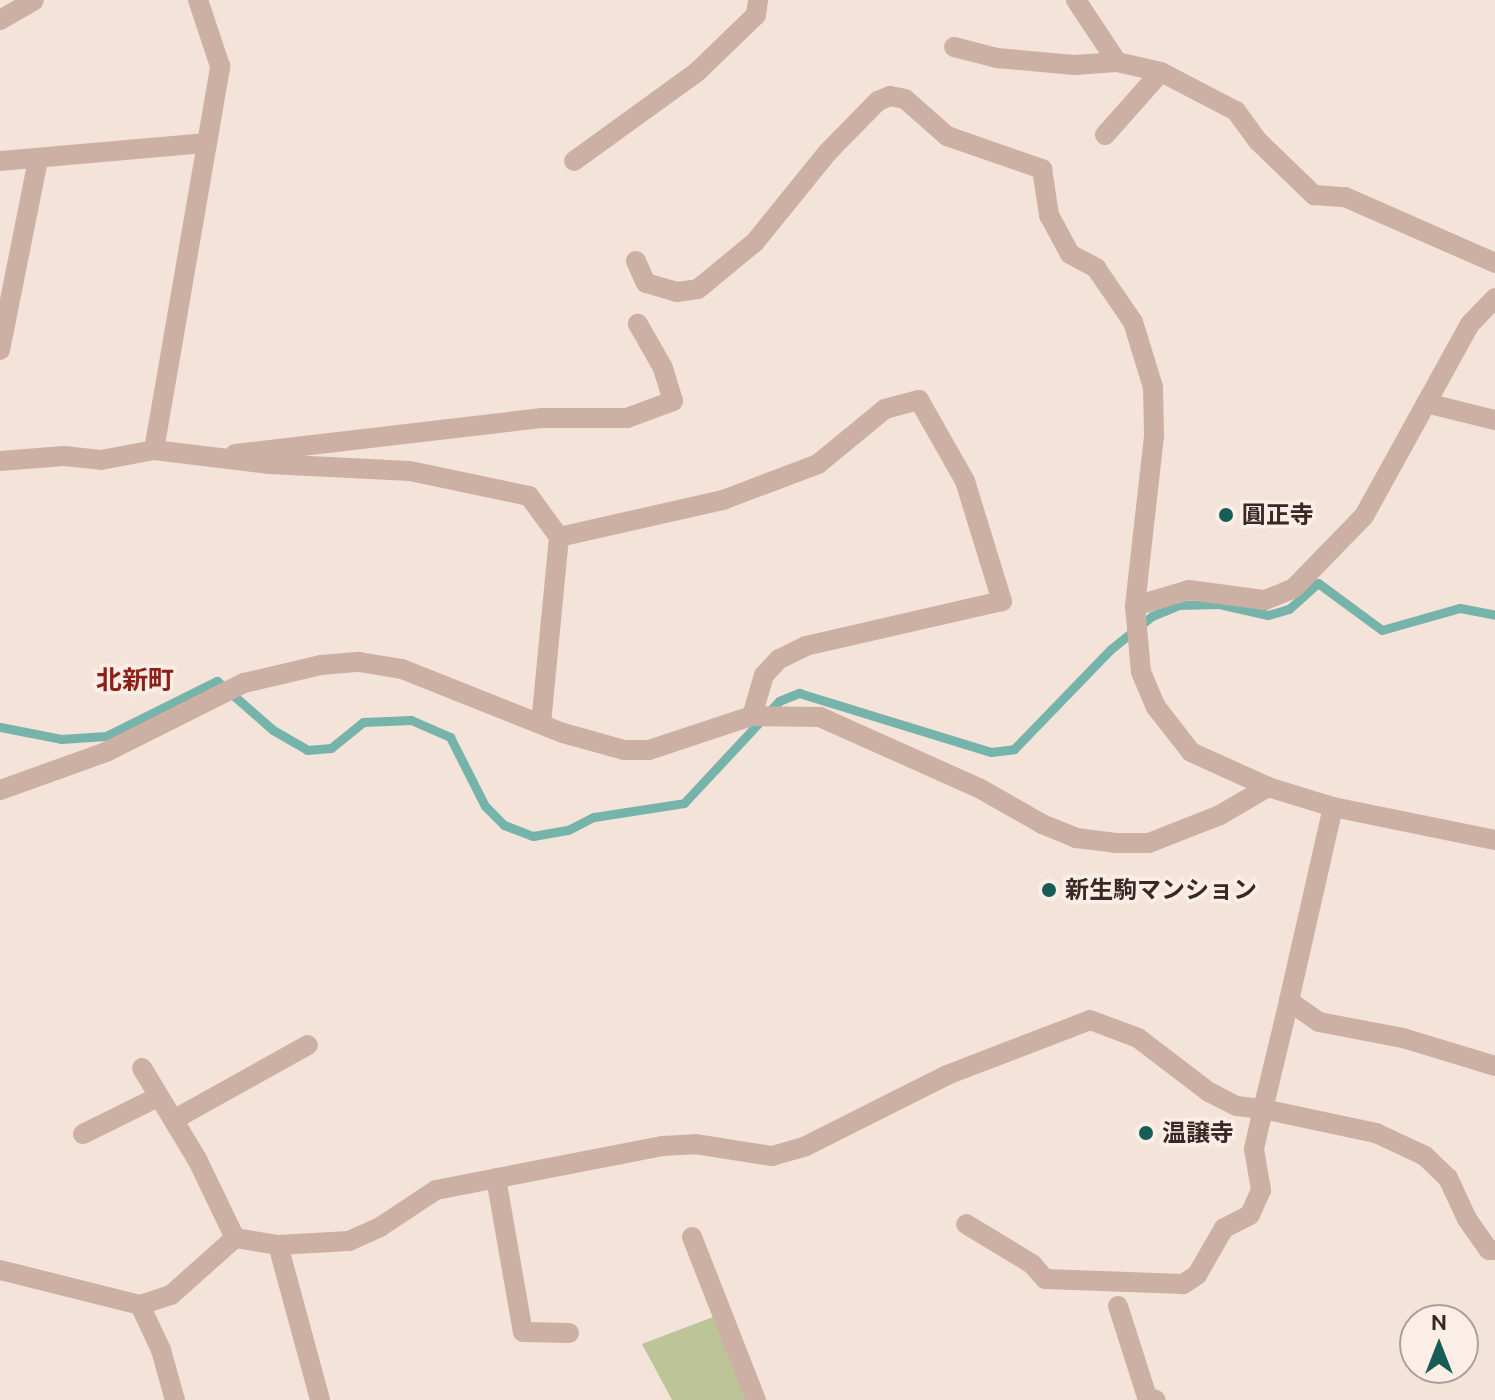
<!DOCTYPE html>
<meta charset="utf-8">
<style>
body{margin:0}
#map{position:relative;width:1495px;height:1400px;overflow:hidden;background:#f4e3d9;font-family:Ubuntu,"Noto Sans JP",sans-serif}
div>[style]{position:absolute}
.green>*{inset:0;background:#bdc498}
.stream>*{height:9px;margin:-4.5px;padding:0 4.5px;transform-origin:4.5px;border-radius:4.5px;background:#75b3ab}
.street>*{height:20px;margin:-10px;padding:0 10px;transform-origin:10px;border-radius:10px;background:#cdb0a4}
.dots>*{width:22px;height:22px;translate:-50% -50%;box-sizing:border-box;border:4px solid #fbeee6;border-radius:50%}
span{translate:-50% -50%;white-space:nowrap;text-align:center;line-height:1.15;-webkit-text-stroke:7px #fbeee6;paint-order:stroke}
.poi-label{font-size:24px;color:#372926;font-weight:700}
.left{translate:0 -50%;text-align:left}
.neighbourhood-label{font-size:26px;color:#8e2018;font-weight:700}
.north{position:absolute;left:1399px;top:1304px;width:80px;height:80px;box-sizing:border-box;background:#fbeee6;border:2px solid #ad9f99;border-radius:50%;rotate:0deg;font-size:22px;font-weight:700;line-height:32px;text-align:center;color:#372926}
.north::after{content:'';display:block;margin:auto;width:28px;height:36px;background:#185d55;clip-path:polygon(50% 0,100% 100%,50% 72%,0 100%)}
</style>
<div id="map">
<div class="green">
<i style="clip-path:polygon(713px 1317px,746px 1400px,672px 1400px,642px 1344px)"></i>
</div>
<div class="stream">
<i style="left:0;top:727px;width:62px;rotate:11.1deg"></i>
<i style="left:61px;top:739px;width:45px;rotate:-3.8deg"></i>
<i style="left:106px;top:736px;width:124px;rotate:-26.4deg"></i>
<i style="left:217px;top:681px;width:74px;rotate:41.2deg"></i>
<i style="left:273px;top:730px;width:39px;rotate:30deg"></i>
<i style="left:307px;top:750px;width:24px;rotate:-5deg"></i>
<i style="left:331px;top:748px;width:41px;rotate:-39.1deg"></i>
<i style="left:363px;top:722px;width:48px;rotate:-2.4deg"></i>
<i style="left:411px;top:720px;width:43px;rotate:23.6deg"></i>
<i style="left:450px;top:737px;width:77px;rotate:63.1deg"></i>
<i style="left:485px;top:806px;width:27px;rotate:45deg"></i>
<i style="left:504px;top:825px;width:31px;rotate:21deg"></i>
<i style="left:533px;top:836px;width:36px;rotate:-10deg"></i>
<i style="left:568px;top:830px;width:29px;rotate:-27deg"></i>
<i style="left:594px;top:817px;width:91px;rotate:-8.8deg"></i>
<i style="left:684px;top:803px;width:139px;rotate:-47deg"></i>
<i style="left:779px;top:701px;width:22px;rotate:-22deg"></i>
<i style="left:799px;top:693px;width:201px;rotate:17.1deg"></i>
<i style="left:991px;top:752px;width:23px;rotate:-7deg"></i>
<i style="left:1014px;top:749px;width:139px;rotate:-45.9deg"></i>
<i style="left:1111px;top:649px;width:53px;rotate:-38.8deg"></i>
<i style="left:1152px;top:616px;width:29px;rotate:-22deg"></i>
<i style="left:1179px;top:605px;width:40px;rotate:-1.4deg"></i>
<i style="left:1219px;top:604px;width:50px;rotate:12.7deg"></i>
<i style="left:1268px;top:615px;width:22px;rotate:-16deg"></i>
<i style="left:1289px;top:609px;width:39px;rotate:-42deg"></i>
<i style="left:1318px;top:583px;width:79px;rotate:36.3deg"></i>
<i style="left:1382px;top:630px;width:81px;rotate:-15.8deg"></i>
<i style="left:1460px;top:608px;width:36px;rotate:11deg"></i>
</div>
<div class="street">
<i style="left:1076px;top:0;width:74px;rotate:56.5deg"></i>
<i style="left:0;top:20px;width:39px;rotate:-30deg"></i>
<i style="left:954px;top:47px;width:44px;rotate:14.3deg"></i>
<i style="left:997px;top:58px;width:78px;rotate:5.1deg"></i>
<i style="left:1075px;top:65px;width:42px;rotate:-4.1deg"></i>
<i style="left:1117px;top:62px;width:45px;rotate:12.8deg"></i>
<i style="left:1161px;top:72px;width:85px;rotate:27.5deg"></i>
<i style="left:1236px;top:111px;width:37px;rotate:54deg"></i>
<i style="left:1258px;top:141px;width:78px;rotate:44deg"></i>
<i style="left:1314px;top:195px;width:31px;rotate:4deg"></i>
<i style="left:1345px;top:197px;width:164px;rotate:23.7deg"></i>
<i style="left:1105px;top:135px;width:84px;rotate:-48.4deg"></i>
<i style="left:0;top:161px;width:208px;rotate:-5deg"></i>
<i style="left:574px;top:161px;width:152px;rotate:-35.9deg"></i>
<i style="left:697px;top:72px;width:82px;rotate:-44deg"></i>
<i style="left:756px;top:15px;width:15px;rotate:-82deg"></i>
<i style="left:636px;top:261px;width:24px;rotate:66deg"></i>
<i style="left:646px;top:283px;width:32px;rotate:16deg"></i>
<i style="left:677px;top:292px;width:21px;rotate:-8deg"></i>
<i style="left:698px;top:289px;width:74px;rotate:-39.5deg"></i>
<i style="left:755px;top:242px;width:114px;rotate:-51deg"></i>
<i style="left:827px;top:153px;width:73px;rotate:-45.6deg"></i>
<i style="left:878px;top:101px;width:13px;rotate:-23deg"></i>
<i style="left:890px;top:96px;width:15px;rotate:11deg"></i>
<i style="left:905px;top:99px;width:56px;rotate:41.4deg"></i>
<i style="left:947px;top:136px;width:101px;rotate:19.2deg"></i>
<i style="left:1042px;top:169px;width:47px;rotate:81.3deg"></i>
<i style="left:1049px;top:215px;width:44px;rotate:61.7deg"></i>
<i style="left:1070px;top:254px;width:30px;rotate:28deg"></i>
<i style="left:1096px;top:268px;width:65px;rotate:55.6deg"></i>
<i style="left:1133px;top:322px;width:68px;rotate:72.9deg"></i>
<i style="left:1153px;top:387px;width:49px;rotate:88.8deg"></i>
<i style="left:1154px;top:436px;width:171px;rotate:96.4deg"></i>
<i style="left:1135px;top:606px;width:66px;rotate:84.8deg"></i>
<i style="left:1141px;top:672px;width:38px;rotate:67deg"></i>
<i style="left:1156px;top:707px;width:57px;rotate:52.1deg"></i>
<i style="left:1191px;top:752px;width:85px;rotate:24.4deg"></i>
<i style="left:1268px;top:787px;width:68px;rotate:17.1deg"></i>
<i style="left:1333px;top:807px;width:165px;rotate:11.5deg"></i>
<i style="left:0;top:350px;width:194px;rotate:-78.7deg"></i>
<i style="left:1426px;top:403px;width:71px;rotate:13.8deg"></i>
<i style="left:154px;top:450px;width:390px;rotate:-80.2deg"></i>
<i style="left:220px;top:66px;width:70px;rotate:-108.4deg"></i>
<i style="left:235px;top:454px;width:308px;rotate:-6.7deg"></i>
<i style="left:541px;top:418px;width:86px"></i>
<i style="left:627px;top:418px;width:49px;rotate:-20.3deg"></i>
<i style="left:673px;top:401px;width:34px;rotate:-107deg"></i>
<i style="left:663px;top:368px;width:51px;rotate:-119.6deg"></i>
<i style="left:0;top:461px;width:64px;rotate:-4.5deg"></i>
<i style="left:64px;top:456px;width:37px;rotate:6deg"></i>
<i style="left:101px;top:460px;width:54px;rotate:-10.7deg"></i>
<i style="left:154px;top:450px;width:116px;rotate:6.9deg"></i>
<i style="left:269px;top:464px;width:141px;rotate:2.8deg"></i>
<i style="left:410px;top:471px;width:122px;rotate:11.9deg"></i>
<i style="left:529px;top:496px;width:51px;rotate:53.8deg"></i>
<i style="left:559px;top:537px;width:187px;rotate:95.5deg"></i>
<i style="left:559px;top:537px;width:168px;rotate:-12.7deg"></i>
<i style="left:723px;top:500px;width:102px;rotate:-20.8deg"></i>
<i style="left:818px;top:464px;width:87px;rotate:-39.4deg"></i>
<i style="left:885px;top:409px;width:35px;rotate:-15deg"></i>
<i style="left:919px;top:400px;width:93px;rotate:60.4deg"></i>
<i style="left:965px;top:481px;width:126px;rotate:72.9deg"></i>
<i style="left:1002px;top:601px;width:201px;rotate:167.1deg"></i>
<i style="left:806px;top:646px;width:30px;rotate:154deg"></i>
<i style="left:779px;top:659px;width:22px;rotate:133deg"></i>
<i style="left:764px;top:675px;width:43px;rotate:106.3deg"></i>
<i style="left:1135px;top:606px;width:56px;rotate:-16.5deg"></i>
<i style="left:1189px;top:590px;width:77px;rotate:7.5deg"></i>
<i style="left:1265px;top:600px;width:31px;rotate:-22deg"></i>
<i style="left:1294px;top:588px;width:100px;rotate:-45.8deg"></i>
<i style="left:1364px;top:516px;width:219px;rotate:-61.1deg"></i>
<i style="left:1470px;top:324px;width:36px;rotate:-46deg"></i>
<i style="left:0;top:790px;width:113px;rotate:-19.7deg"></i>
<i style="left:106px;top:752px;width:154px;rotate:-26.6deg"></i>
<i style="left:244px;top:683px;width:79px;rotate:-13.2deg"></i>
<i style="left:321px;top:665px;width:38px;rotate:-5deg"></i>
<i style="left:359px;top:662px;width:44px;rotate:9.2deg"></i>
<i style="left:402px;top:669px;width:173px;rotate:21.7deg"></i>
<i style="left:563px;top:733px;width:63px;rotate:15.6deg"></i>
<i style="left:624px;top:750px;width:25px"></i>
<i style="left:649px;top:750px;width:108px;rotate:-18.3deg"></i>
<i style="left:752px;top:716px;width:68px;rotate:0.8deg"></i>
<i style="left:820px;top:717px;width:174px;rotate:24.1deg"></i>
<i style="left:979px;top:788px;width:73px;rotate:29.7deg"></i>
<i style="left:1042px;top:824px;width:37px;rotate:22deg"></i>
<i style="left:1076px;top:838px;width:38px;rotate:7deg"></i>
<i style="left:1114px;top:843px;width:35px"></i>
<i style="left:1149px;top:843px;width:76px;rotate:-21.5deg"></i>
<i style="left:1220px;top:815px;width:56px;rotate:-30.3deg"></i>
<i style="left:1333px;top:807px;width:199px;rotate:102.8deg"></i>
<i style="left:1289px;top:1001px;width:37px;rotate:35deg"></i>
<i style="left:1319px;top:1022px;width:86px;rotate:10.8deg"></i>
<i style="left:1403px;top:1038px;width:96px;rotate:16.9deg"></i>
<i style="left:1289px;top:1001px;width:111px;rotate:103.5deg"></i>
<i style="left:1263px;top:1109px;width:116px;rotate:12deg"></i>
<i style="left:1376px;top:1133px;width:54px;rotate:25.1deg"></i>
<i style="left:1425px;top:1156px;width:32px;rotate:44deg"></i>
<i style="left:1448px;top:1178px;width:45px;rotate:65.1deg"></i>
<i style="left:1467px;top:1219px;width:38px;rotate:55deg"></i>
<i style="left:1489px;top:1250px;width:6px"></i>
<i style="left:142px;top:1068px;width:106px;rotate:58.9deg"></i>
<i style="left:197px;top:1159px;width:88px;rotate:64.3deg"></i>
<i style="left:175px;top:1119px;width:152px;rotate:-29.1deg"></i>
<i style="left:83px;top:1134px;width:84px;rotate:-26.3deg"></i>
<i style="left:496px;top:1178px;width:156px;rotate:80.1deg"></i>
<i style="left:523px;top:1332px;width:46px;rotate:1.2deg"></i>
<i style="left:692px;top:1237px;width:175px;rotate:68.6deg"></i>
<i style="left:278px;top:1245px;width:161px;rotate:74.8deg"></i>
<i style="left:0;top:1270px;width:144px;rotate:14deg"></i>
<i style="left:140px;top:1305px;width:33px;rotate:-18deg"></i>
<i style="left:171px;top:1295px;width:86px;rotate:-41.7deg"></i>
<i style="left:235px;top:1238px;width:44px;rotate:9.2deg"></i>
<i style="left:278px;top:1245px;width:71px;rotate:-3.2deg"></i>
<i style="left:349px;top:1241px;width:34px;rotate:-24deg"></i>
<i style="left:380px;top:1227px;width:67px;rotate:-33.5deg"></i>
<i style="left:436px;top:1190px;width:230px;rotate:-11deg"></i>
<i style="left:662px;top:1146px;width:33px;rotate:-3deg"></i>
<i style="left:695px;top:1144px;width:78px;rotate:8.9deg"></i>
<i style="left:772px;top:1156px;width:35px;rotate:-16deg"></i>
<i style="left:806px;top:1146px;width:158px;rotate:-26.7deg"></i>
<i style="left:947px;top:1075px;width:153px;rotate:-21deg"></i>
<i style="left:1090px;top:1020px;width:51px;rotate:20.6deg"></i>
<i style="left:1138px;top:1038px;width:89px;rotate:37.3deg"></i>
<i style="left:1209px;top:1092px;width:31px;rotate:27deg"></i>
<i style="left:1237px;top:1106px;width:26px;rotate:7deg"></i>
<i style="left:1263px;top:1109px;width:41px;rotate:102.7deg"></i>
<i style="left:1254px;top:1149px;width:42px;rotate:80.3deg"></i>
<i style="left:1261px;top:1190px;width:27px;rotate:114deg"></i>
<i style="left:1250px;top:1215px;width:29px;rotate:153deg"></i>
<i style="left:1224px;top:1228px;width:54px;rotate:119.9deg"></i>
<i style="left:1197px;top:1275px;width:17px;rotate:147deg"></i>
<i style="left:1183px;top:1284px;width:138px;rotate:-177.9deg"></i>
<i style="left:1045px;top:1279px;width:20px;rotate:-131deg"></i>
<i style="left:1032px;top:1264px;width:77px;rotate:-148.8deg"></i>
<i style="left:140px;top:1305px;width:50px;rotate:65deg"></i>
<i style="left:161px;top:1350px;width:52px;rotate:74.4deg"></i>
<i style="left:1118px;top:1306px;width:96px;rotate:72.3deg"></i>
<i style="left:1147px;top:1397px;width:9px;rotate:18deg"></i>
</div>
<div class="dots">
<i style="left:1226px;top:515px;background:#185d55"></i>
<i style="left:1049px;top:890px;background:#185d55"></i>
<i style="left:1146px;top:1133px;background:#185d55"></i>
</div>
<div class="poi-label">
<span class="left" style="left:1242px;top:515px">圓正寺</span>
<span class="left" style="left:1065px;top:890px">新生駒マンション</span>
<span class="left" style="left:1162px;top:1133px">温譲寺</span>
</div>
<div class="neighbourhood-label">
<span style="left:135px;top:680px">北新町</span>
</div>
<div class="north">N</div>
</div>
